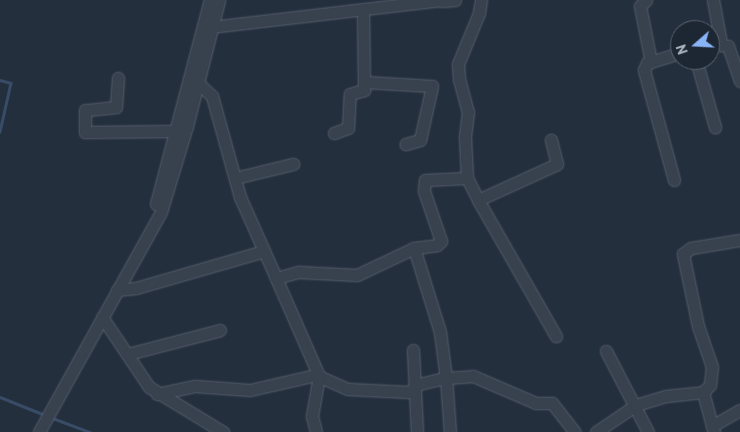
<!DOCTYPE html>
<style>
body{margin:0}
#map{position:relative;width:740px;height:432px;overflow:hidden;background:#242f3e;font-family:"PT Sans",sans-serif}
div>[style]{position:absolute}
.stream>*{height:2.5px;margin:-1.25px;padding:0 1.25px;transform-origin:1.25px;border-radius:1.25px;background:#394c67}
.roads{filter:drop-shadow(0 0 1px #565f6c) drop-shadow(0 0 1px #565f6c)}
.minor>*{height:11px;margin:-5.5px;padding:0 5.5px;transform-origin:5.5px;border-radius:5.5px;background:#38414e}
span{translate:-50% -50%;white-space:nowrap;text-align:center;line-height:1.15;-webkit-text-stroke:4px #1d2633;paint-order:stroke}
.north{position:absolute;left:670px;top:20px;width:50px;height:50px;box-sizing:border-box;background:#1d2633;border:1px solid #59626f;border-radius:50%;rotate:251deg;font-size:14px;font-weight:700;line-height:20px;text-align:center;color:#b4bcc9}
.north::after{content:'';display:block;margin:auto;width:18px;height:22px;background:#8ab4f8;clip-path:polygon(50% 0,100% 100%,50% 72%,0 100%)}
</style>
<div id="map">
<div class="stream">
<i style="left:0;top:80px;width:11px;rotate:15deg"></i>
<i style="left:11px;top:83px;width:50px;rotate:102.7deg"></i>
<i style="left:0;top:397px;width:48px;rotate:21.8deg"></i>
<i style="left:50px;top:417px;width:43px;rotate:20.6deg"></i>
</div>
<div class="roads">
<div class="minor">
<i style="left:481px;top:0;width:13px;rotate:99deg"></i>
<i style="left:479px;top:13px;width:55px;rotate:112.4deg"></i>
<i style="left:458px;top:64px;width:15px;rotate:86deg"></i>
<i style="left:459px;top:79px;width:34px;rotate:75deg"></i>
<i style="left:468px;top:112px;width:25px;rotate:97deg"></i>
<i style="left:465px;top:137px;width:41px;rotate:87.2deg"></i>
<i style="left:467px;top:178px;width:25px;rotate:63deg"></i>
<i style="left:478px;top:200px;width:87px;rotate:-24.5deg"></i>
<i style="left:557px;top:164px;width:25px;rotate:-104deg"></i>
<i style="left:646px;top:0;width:8px;rotate:135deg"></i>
<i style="left:640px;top:6px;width:57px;rotate:78.9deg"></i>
<i style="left:713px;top:0;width:44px;rotate:79.5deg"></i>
<i style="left:442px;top:1px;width:13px;rotate:-4deg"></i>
<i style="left:211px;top:27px;width:233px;rotate:-6.7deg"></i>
<i style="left:710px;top:44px;width:18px;rotate:6deg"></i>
<i style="left:728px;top:46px;width:37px;rotate:71deg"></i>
<i style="left:696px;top:60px;width:70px;rotate:74.2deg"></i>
<i style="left:118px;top:78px;width:29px;rotate:94deg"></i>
<i style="left:116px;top:107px;width:31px;rotate:174deg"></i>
<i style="left:85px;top:110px;width:22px;rotate:90deg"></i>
<i style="left:85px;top:132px;width:92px;rotate:-0.6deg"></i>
<i style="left:365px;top:82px;width:67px;rotate:3.4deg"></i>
<i style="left:432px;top:86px;width:55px;rotate:102.5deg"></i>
<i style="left:420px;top:140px;width:15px;rotate:164deg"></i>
<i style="left:198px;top:83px;width:19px;rotate:43deg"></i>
<i style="left:212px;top:96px;width:105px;rotate:74.5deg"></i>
<i style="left:240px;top:197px;width:89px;rotate:66deg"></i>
<i style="left:334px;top:133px;width:15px;rotate:-20deg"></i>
<i style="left:348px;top:128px;width:34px;rotate:-87deg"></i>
<i style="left:350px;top:94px;width:15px;rotate:-16deg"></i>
<i style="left:364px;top:90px;width:81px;rotate:-90.7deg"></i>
<i style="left:235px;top:178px;width:60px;rotate:-13.6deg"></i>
<i style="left:674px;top:180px;width:114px;rotate:-105.3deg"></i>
<i style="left:644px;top:70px;width:8px;rotate:-67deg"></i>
<i style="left:647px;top:63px;width:34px;rotate:-17deg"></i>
<i style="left:478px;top:200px;width:157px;rotate:60.2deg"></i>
<i style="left:156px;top:204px;width:211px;rotate:-75.2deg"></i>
<i style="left:414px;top:248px;width:23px;rotate:-7deg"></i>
<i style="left:437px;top:245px;width:6px;rotate:-45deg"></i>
<i style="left:441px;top:241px;width:53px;rotate:-108.8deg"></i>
<i style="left:424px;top:191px;width:11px;rotate:-85deg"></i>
<i style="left:425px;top:180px;width:42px;rotate:-2.7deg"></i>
<i style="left:117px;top:290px;width:19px;rotate:-6deg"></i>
<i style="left:136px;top:288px;width:133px;rotate:-16.1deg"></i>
<i style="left:102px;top:317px;width:84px;rotate:56.1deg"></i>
<i style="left:149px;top:387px;width:87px;rotate:31.3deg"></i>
<i style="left:413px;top:350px;width:82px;rotate:87.2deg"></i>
<i style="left:606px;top:351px;width:91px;rotate:62.6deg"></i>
<i style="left:128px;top:354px;width:95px;rotate:-14.6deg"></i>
<i style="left:703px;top:392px;width:35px;rotate:75deg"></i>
<i style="left:157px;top:394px;width:39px;rotate:-12deg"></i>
<i style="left:195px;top:386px;width:55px;rotate:4.2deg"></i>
<i style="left:250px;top:390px;width:68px;rotate:-12.8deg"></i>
<i style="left:316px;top:375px;width:35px;rotate:24deg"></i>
<i style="left:348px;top:389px;width:61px;rotate:2.8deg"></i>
<i style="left:409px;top:392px;width:13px;rotate:-39deg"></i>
<i style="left:419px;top:384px;width:28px;rotate:-13deg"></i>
<i style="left:446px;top:378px;width:54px;rotate:85.8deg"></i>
<i style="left:39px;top:432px;width:252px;rotate:-61deg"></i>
<i style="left:161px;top:212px;width:90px;rotate:-73.2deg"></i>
<i style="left:187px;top:126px;width:130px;rotate:-75.7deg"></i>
<i style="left:316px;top:432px;width:16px;rotate:-104deg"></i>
<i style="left:312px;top:416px;width:41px;rotate:-80.1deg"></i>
<i style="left:319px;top:376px;width:107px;rotate:-113.7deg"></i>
<i style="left:276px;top:278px;width:24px;rotate:-15deg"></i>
<i style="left:299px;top:272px;width:58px;rotate:3deg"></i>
<i style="left:357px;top:275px;width:63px;rotate:-25.3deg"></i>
<i style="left:414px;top:248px;width:88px;rotate:72.8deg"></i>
<i style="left:440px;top:332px;width:46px;rotate:82.6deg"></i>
<i style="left:446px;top:378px;width:27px;rotate:-4deg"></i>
<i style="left:473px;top:376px;width:69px;rotate:23.2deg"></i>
<i style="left:536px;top:403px;width:16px"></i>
<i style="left:552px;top:403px;width:37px;rotate:52deg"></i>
<i style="left:596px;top:432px;width:48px;rotate:-34deg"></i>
<i style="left:636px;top:405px;width:31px;rotate:-17deg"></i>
<i style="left:666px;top:396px;width:37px;rotate:-6deg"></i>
<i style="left:703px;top:392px;width:10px;rotate:-45deg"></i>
<i style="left:710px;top:385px;width:18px;rotate:-84deg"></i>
<i style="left:712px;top:367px;width:43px;rotate:-108.9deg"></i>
<i style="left:698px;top:326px;width:74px;rotate:-101.8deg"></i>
<i style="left:683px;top:254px;width:10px;rotate:-37deg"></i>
<i style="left:691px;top:248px;width:50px;rotate:-9.3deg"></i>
<i style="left:714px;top:432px;width:6px;rotate:-108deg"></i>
<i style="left:712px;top:426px;width:32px;rotate:-30deg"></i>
</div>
</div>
<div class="north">N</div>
</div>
